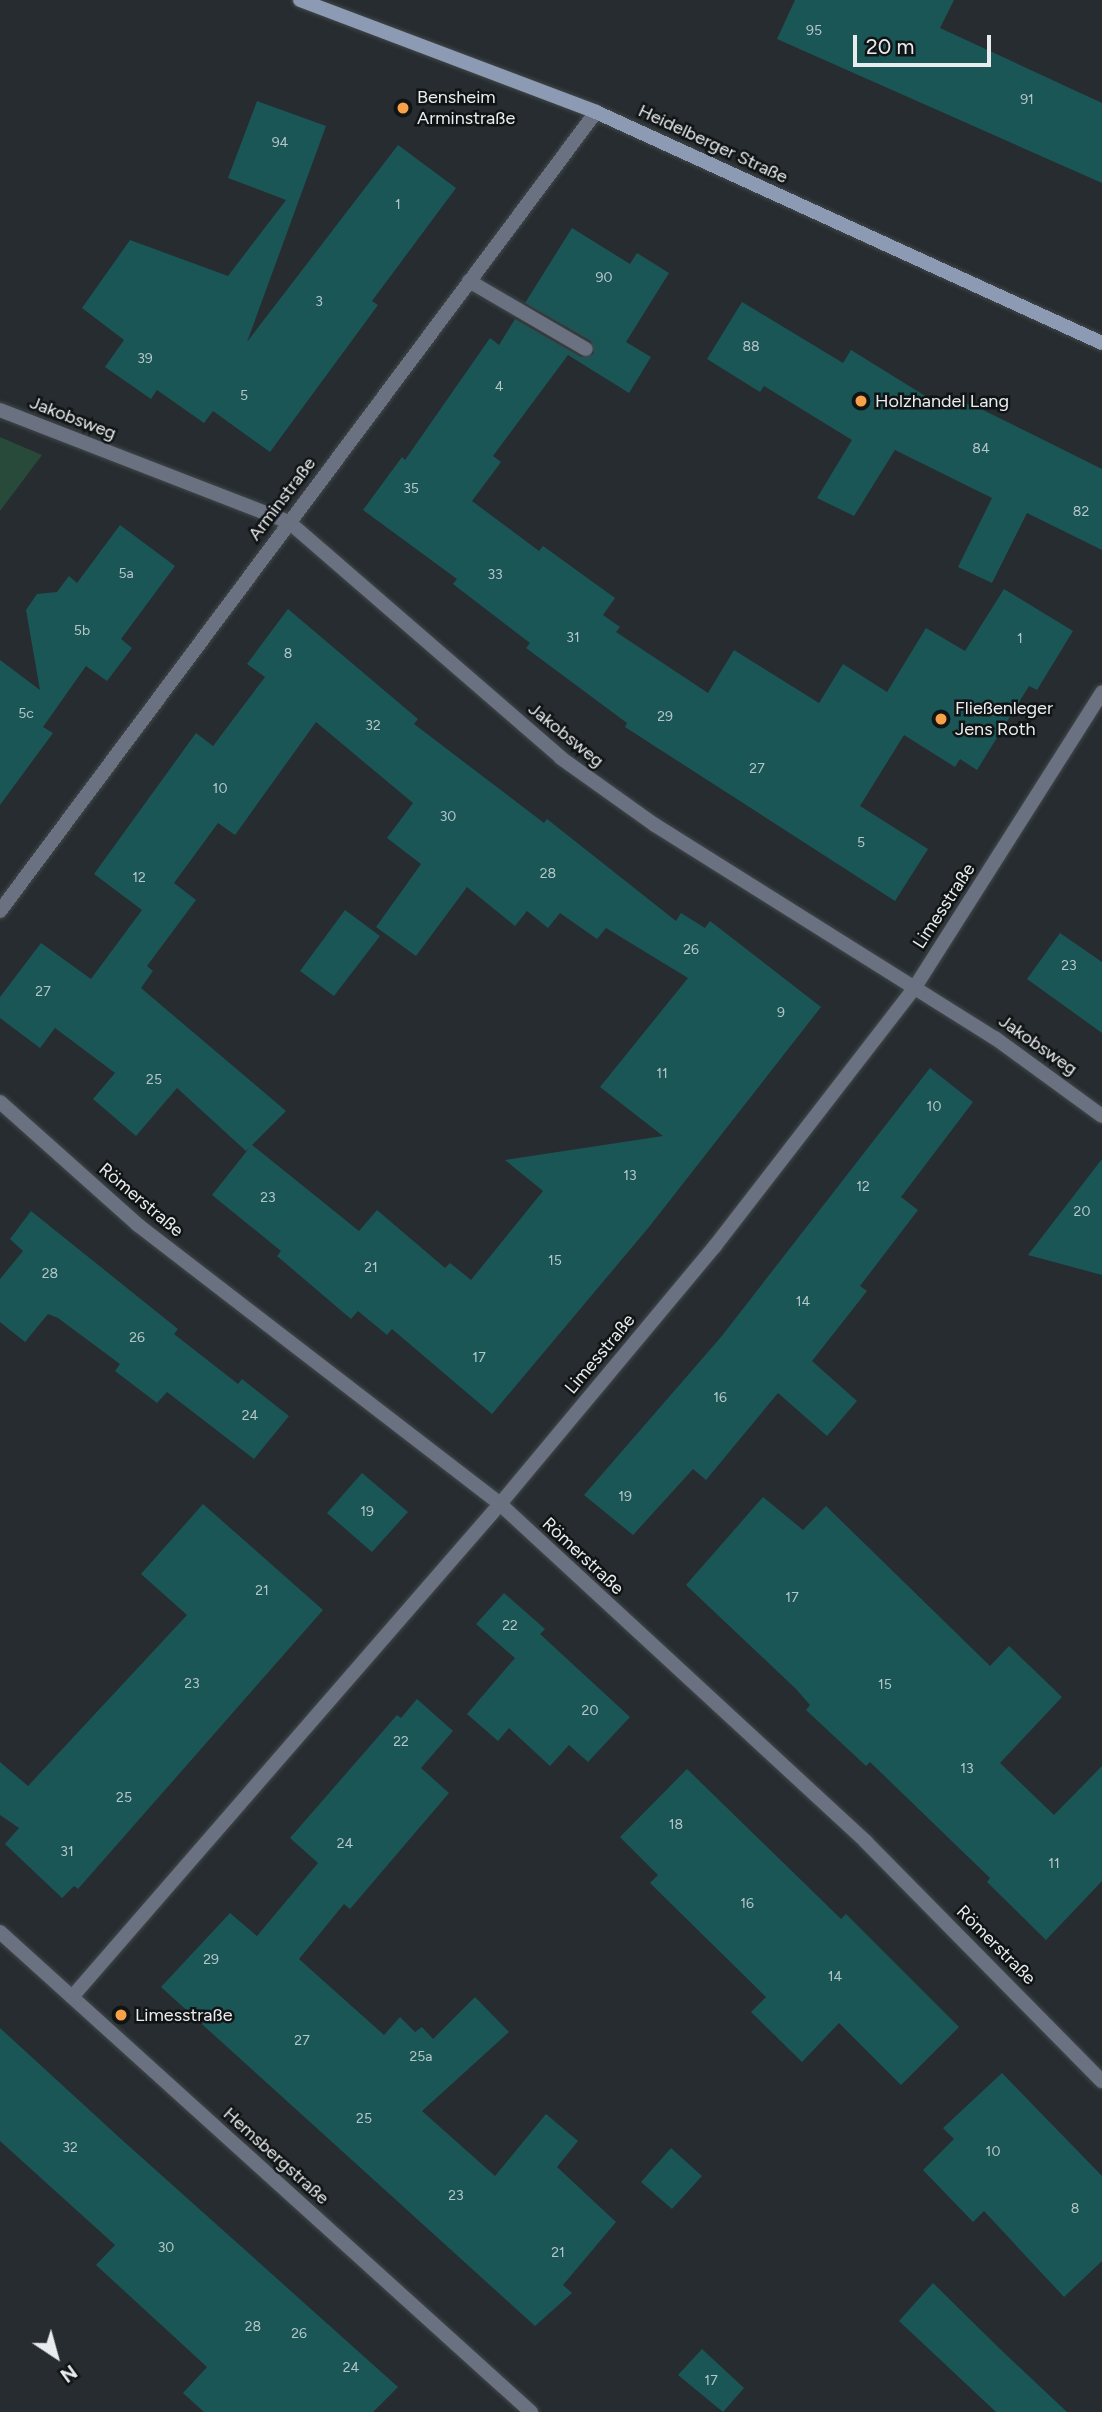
<!DOCTYPE html>
<meta charset="utf-8">
<style>
body{margin:0}
#map{position:relative;width:1102px;height:2412px;overflow:hidden;background:#262c2f;font-family:Figtree,sans-serif}
div>[style]{position:absolute}
.green>*{inset:0;background:#284a3b}
.building>*{inset:0;background:#1b5657}
.roads{filter:drop-shadow(0 0 2px #41474a) drop-shadow(0 0 2px #41474a)}
.lane>*{height:14px;margin:-7px;padding:0 7px;transform-origin:7px;border-radius:7px;background:#6a7282}
.street>*{height:14px;margin:-7px;padding:0 7px;transform-origin:7px;border-radius:7px;background:#6a7282}
.secondary>*{height:14px;margin:-7px;padding:0 7px;transform-origin:7px;border-radius:7px;background:#8d9ab3}
.dots>*{width:19px;height:19px;translate:-50% -50%;box-sizing:border-box;border:4px solid #111415;border-radius:50%}
span{translate:-50% -50%;white-space:nowrap;text-align:center;line-height:1.15;-webkit-text-stroke:5px #111415;paint-order:stroke}
.number-label{font-size:14px;color:#b5c6c8}
.number-label span{-webkit-text-stroke-width:0}
.poi-label{font-size:18px;color:#e8ecee}
.left{translate:0 -50%;text-align:left}
.street-label{font-size:18px;color:#e8ecee}
.north{position:absolute;left:21px;top:2321px;width:70px;height:70px;-webkit-text-stroke:5px #111415;paint-order:stroke;rotate:144deg;font-size:19px;font-weight:700;line-height:28px;text-align:center;color:#e8ecee}
.north::after{content:'';display:block;margin:auto;width:24px;height:32px;background:#e8ecee;clip-path:polygon(50% 0,100% 100%,50% 72%,0 100%)}
.scale{position:absolute;left:853px;top:35px;width:138px;height:32px;box-sizing:border-box;border:4px solid #e8ecee;border-top:0;padding-left:9px;font-size:21px;line-height:24px;white-space:nowrap;color:#e8ecee;-webkit-text-stroke:5px #111415;paint-order:stroke}
</style>
<div id="map">
<div class="green">
<i style="clip-path:polygon(0 437px,42px 455px,0 511px)"></i>
</div>
<div class="building">
<i style="clip-path:polygon(795px 0,954px 0,940px 28px,1102px 103px,1102px 183px,777px 39px)"></i>
<i style="clip-path:polygon(257px 101px,326px 126px,247px 342px,398px 145px,456px 188px,372px 301px,378px 305px,270px 452px,213px 411px,204px 423px,157px 390px,151px 399px,105px 367px,124px 340px,82px 308px,130px 240px,228px 276px,286px 200px,228px 178px)"></i>
<i style="clip-path:polygon(572px 228px,630px 264px,637px 253px,669px 273px,626px 342px,651px 357px,629px 393px,568px 355px,493px 456px,501px 462px,472px 501px,539px 551px,543px 546px,615px 598px,603px 615px,620px 627px,616px 632px,708px 693px,734px 650px,819px 703px,843px 664px,887px 692px,926px 628px,965px 651px,1004px 589px,1073px 631px,1037px 690px,1029px 686px,977px 770px,960px 759px,955px 767px,904px 735px,860px 806px,928px 849px,895px 901px,625px 727px,627px 723px,526px 648px,530px 643px,453px 584px,457px 579px,363px 510px,402px 457px,405px 460px,490px 338px,499px 345px,515px 319px,581px 357px,594px 354px,591px 341px,525px 303px)"></i>
<i style="clip-path:polygon(742px 302px,843px 363px,851px 350px,948px 410px,953px 400px,977px 407px,1102px 469px,1102px 550px,1027px 513px,992px 583px,958px 567px,992px 498px,895px 450px,854px 516px,817px 498px,852px 440px,764px 386px,760px 392px,707px 359px)"></i>
<i style="clip-path:polygon(120px 525px,175px 566px,121px 639px,132px 648px,107px 681px,86px 666px,43px 727px,53px 733px,0 805px,0 660px,40px 690px,26px 610px,37px 594px,57px 592px,69px 576px,77px 583px)"></i>
<i style="clip-path:polygon(evenodd,288px 609px,418px 719px,414px 724px,544px 823px,547px 819px,676px 921px,681px 913px,705px 928px,710px 921px,821px 1007px,649px 1227px,492px 1414px,392px 1329px,387px 1335px,358px 1311px,351px 1319px,277px 1256px,281px 1251px,212px 1195px,250px 1147px,246px 1151px,177px 1088px,136px 1136px,93px 1099px,115px 1073px,55px 1028px,40px 1048px,0 1018px,0 997px,41px 943px,91px 979px,142px 910px,94px 874px,196px 733px,213px 746px,265px 677px,247px 664px,288px 609px,316px 722px,413px 803px,387px 838px,421px 864px,376px 927px,416px 956px,467px 887px,515px 926px,527px 911px,548px 928px,560px 913px,597px 939px,606px 928px,688px 978px,600px 1087px,663px 1136px,505px 1160px,543px 1191px,471px 1280px,450px 1263px,445px 1268px,377px 1210px,359px 1231px,252px 1145px,286px 1111px,141px 988px,153px 971px,147px 966px,196px 900px,174px 883px,218px 823px,235px 835px,316px 722px)"></i>
<i style="clip-path:polygon(345px 910px,380px 936px,334px 996px,300px 971px)"></i>
<i style="clip-path:polygon(1060px 933px,1102px 962px,1102px 1033px,1027px 979px)"></i>
<i style="clip-path:polygon(930px 1068px,973px 1102px,901px 1197px,918px 1210px,860px 1286px,867px 1291px,812px 1361px,857px 1401px,827px 1436px,778px 1393px,706px 1480px,693px 1469px,633px 1535px,584px 1495px,721px 1337px)"></i>
<i style="clip-path:polygon(1102px 1159px,1102px 1275px,1028px 1255px)"></i>
<i style="clip-path:polygon(31px 1211px,178px 1329px,174px 1334px,238px 1384px,242px 1379px,289px 1416px,254px 1459px,167px 1392px,157px 1403px,115px 1371px,120px 1364px,58px 1318px,48px 1314px,25px 1342px,0 1322px,0 1279px,23px 1251px,10px 1239px)"></i>
<i style="clip-path:polygon(362px 1473px,408px 1512px,372px 1552px,327px 1513px)"></i>
<i style="clip-path:polygon(763px 1497px,803px 1530px,826px 1506px,990px 1666px,1009px 1646px,1062px 1697px,1000px 1763px,1054px 1815px,1102px 1766px,1102px 1881px,1046px 1940px,987px 1882px,990px 1878px,870px 1762px,866px 1766px,806px 1710px,810px 1705px,796px 1689px,686px 1585px)"></i>
<i style="clip-path:polygon(203px 1504px,323px 1610px,78px 1889px,74px 1886px,62px 1898px,5px 1844px,19px 1828px,0 1815px,0 1762px,28px 1786px,187px 1615px,141px 1574px)"></i>
<i style="clip-path:polygon(504px 1593px,545px 1629px,540px 1634px,630px 1717px,588px 1762px,569px 1745px,550px 1766px,509px 1728px,498px 1741px,467px 1714px,515px 1658px,476px 1624px)"></i>
<i style="clip-path:polygon(417px 1699px,453px 1731px,421px 1768px,449px 1793px,350px 1909px,344px 1904px,299px 1959px,384px 2035px,400px 2017px,415px 2032px,422px 2027px,433px 2039px,475px 1997px,509px 2032px,422px 2111px,495px 2176px,546px 2114px,578px 2141px,557px 2167px,616px 2222px,563px 2285px,572px 2293px,535px 2326px,161px 1987px,230px 1913px,257px 1936px,318px 1863px,290px 1838px,397px 1715px,401px 1718px)"></i>
<i style="clip-path:polygon(687px 1769px,841px 1919px,846px 1914px,959px 2027px,901px 2085px,839px 2023px,802px 2062px,751px 2012px,766px 1997px,650px 1883px,658px 1875px,620px 1837px)"></i>
<i style="clip-path:polygon(0 2028px,121px 2139px,398px 2387px,373px 2412px,204px 2412px,183px 2393px,207px 2367px,96px 2265px,115px 2245px,0 2141px)"></i>
<i style="clip-path:polygon(1002px 2073px,1102px 2176px,1102px 2261px,1064px 2297px,984px 2211px,973px 2222px,923px 2170px,954px 2139px,943px 2128px)"></i>
<i style="clip-path:polygon(671px 2148px,702px 2176px,672px 2209px,641px 2182px)"></i>
<i style="clip-path:polygon(933px 2283px,999px 2348px,1067px 2412px,996px 2412px,899px 2321px)"></i>
<i style="clip-path:polygon(702px 2349px,744px 2388px,723px 2412px,678px 2375px)"></i>
</div>
<div class="roads">
<div class="lane">
<i style="left:469px;top:281px;width:135px;rotate:30.2deg"></i>
</div>
<div class="street">
<i style="left:0;top:410px;width:310px;rotate:21.2deg"></i>
<i style="left:289px;top:522px;width:360px;rotate:40.9deg"></i>
<i style="left:561px;top:758px;width:115px;rotate:35.5deg"></i>
<i style="left:655px;top:825px;width:401px;rotate:32.1deg"></i>
<i style="left:995px;top:1038px;width:132px;rotate:36.1deg"></i>
<i style="left:0;top:911px;width:997px;rotate:-53.28deg"></i>
<i style="left:0;top:1102px;width:185px;rotate:41.7deg"></i>
<i style="left:138px;top:1225px;width:457px;rotate:37.6deg"></i>
<i style="left:500px;top:1504px;width:498px;rotate:42.7deg"></i>
<i style="left:866px;top:1842px;width:336px;rotate:45.4deg"></i>
<i style="left:0;top:1932px;width:716px;rotate:42.11deg"></i>
<i style="left:72px;top:1997px;width:653px;rotate:-49.04deg"></i>
<i style="left:500px;top:1504px;width:336px;rotate:-50.2deg"></i>
<i style="left:715px;top:1246px;width:327px;rotate:-52.3deg"></i>
<i style="left:915px;top:987px;width:349px;rotate:-57.6deg"></i>
</div>
<div class="secondary">
<i style="left:300px;top:0;width:316px;rotate:20.7deg"></i>
<i style="left:596px;top:112px;width:556px;rotate:24.54deg"></i>
</div>
</div>
<div class="dots">
<i style="left:403px;top:108px;background:#f7a149"></i>
<i style="left:861px;top:401px;background:#f7a149"></i>
<i style="left:941px;top:719px;background:#f7a149"></i>
<i style="left:121px;top:2015px;background:#f7a149"></i>
</div>
<div class="number-label">
<span style="left:814px;top:31px">95</span>
<span style="left:1027px;top:100px">91</span>
<span style="left:280px;top:143px">94</span>
<span style="left:398px;top:205px">1</span>
<span style="left:604px;top:278px">90</span>
<span style="left:319px;top:302px">3</span>
<span style="left:751px;top:347px">88</span>
<span style="left:145px;top:359px">39</span>
<span style="left:499px;top:387px">4</span>
<span style="left:244px;top:396px">5</span>
<span style="left:981px;top:449px">84</span>
<span style="left:411px;top:489px">35</span>
<span style="left:1081px;top:512px">82</span>
<span style="left:126px;top:574px">5a</span>
<span style="left:495px;top:575px">33</span>
<span style="left:82px;top:631px">5b</span>
<span style="left:573px;top:638px">31</span>
<span style="left:1020px;top:639px">1</span>
<span style="left:288px;top:654px">8</span>
<span style="left:26px;top:714px">5c</span>
<span style="left:665px;top:717px">29</span>
<span style="left:373px;top:726px">32</span>
<span style="left:757px;top:769px">27</span>
<span style="left:220px;top:789px">10</span>
<span style="left:448px;top:817px">30</span>
<span style="left:861px;top:843px">5</span>
<span style="left:548px;top:874px">28</span>
<span style="left:139px;top:878px">12</span>
<span style="left:691px;top:950px">26</span>
<span style="left:1069px;top:966px">23</span>
<span style="left:43px;top:992px">27</span>
<span style="left:781px;top:1013px">9</span>
<span style="left:662px;top:1074px">11</span>
<span style="left:154px;top:1080px">25</span>
<span style="left:934px;top:1107px">10</span>
<span style="left:630px;top:1176px">13</span>
<span style="left:863px;top:1187px">12</span>
<span style="left:268px;top:1198px">23</span>
<span style="left:1082px;top:1212px">20</span>
<span style="left:555px;top:1261px">15</span>
<span style="left:371px;top:1268px">21</span>
<span style="left:50px;top:1274px">28</span>
<span style="left:803px;top:1302px">14</span>
<span style="left:137px;top:1338px">26</span>
<span style="left:479px;top:1358px">17</span>
<span style="left:720px;top:1398px">16</span>
<span style="left:250px;top:1416px">24</span>
<span style="left:625px;top:1497px">19</span>
<span style="left:367px;top:1512px">19</span>
<span style="left:262px;top:1591px">21</span>
<span style="left:792px;top:1598px">17</span>
<span style="left:510px;top:1626px">22</span>
<span style="left:192px;top:1684px">23</span>
<span style="left:885px;top:1685px">15</span>
<span style="left:590px;top:1711px">20</span>
<span style="left:401px;top:1742px">22</span>
<span style="left:967px;top:1769px">13</span>
<span style="left:124px;top:1798px">25</span>
<span style="left:676px;top:1825px">18</span>
<span style="left:345px;top:1844px">24</span>
<span style="left:67px;top:1852px">31</span>
<span style="left:1054px;top:1864px">11</span>
<span style="left:747px;top:1904px">16</span>
<span style="left:211px;top:1960px">29</span>
<span style="left:835px;top:1977px">14</span>
<span style="left:302px;top:2041px">27</span>
<span style="left:421px;top:2057px">25a</span>
<span style="left:364px;top:2119px">25</span>
<span style="left:70px;top:2148px">32</span>
<span style="left:993px;top:2152px">10</span>
<span style="left:456px;top:2196px">23</span>
<span style="left:1075px;top:2209px">8</span>
<span style="left:166px;top:2248px">30</span>
<span style="left:558px;top:2253px">21</span>
<span style="left:253px;top:2327px">28</span>
<span style="left:299px;top:2334px">26</span>
<span style="left:351px;top:2368px">24</span>
<span style="left:711px;top:2381px">17</span>
</div>
<div class="poi-label">
<span class="left" style="left:417px;top:108px">Bensheim<br>Arminstraße</span>
<span class="left" style="left:875px;top:401px">Holzhandel Lang</span>
<span class="left" style="left:955px;top:719px">Fließenleger<br>Jens Roth</span>
<span class="left" style="left:135px;top:2015px">Limesstraße</span>
</div>
<div class="street-label">
<span style="left:713px;top:144px;rotate:25deg">Heidelberger Straße</span>
<span style="left:73px;top:418px;rotate:21deg">Jakobsweg</span>
<span style="left:282px;top:499px;rotate:-53deg">Arminstraße</span>
<span style="left:566px;top:735px;rotate:39deg">Jakobsweg</span>
<span style="left:944px;top:906px;rotate:-57deg">Limesstraße</span>
<span style="left:1038px;top:1045px;rotate:35deg">Jakobsweg</span>
<span style="left:141px;top:1200px;rotate:40deg">Römerstraße</span>
<span style="left:600px;top:1354px;rotate:-50deg">Limesstraße</span>
<span style="left:583px;top:1556px;rotate:43deg">Römerstraße</span>
<span style="left:996px;top:1945px;rotate:45deg">Römerstraße</span>
<span style="left:276px;top:2156px;rotate:42deg">Hemsbergstraße</span>
</div>
<div class="north">N</div>
<div class="scale">20 m</div>
</div>
